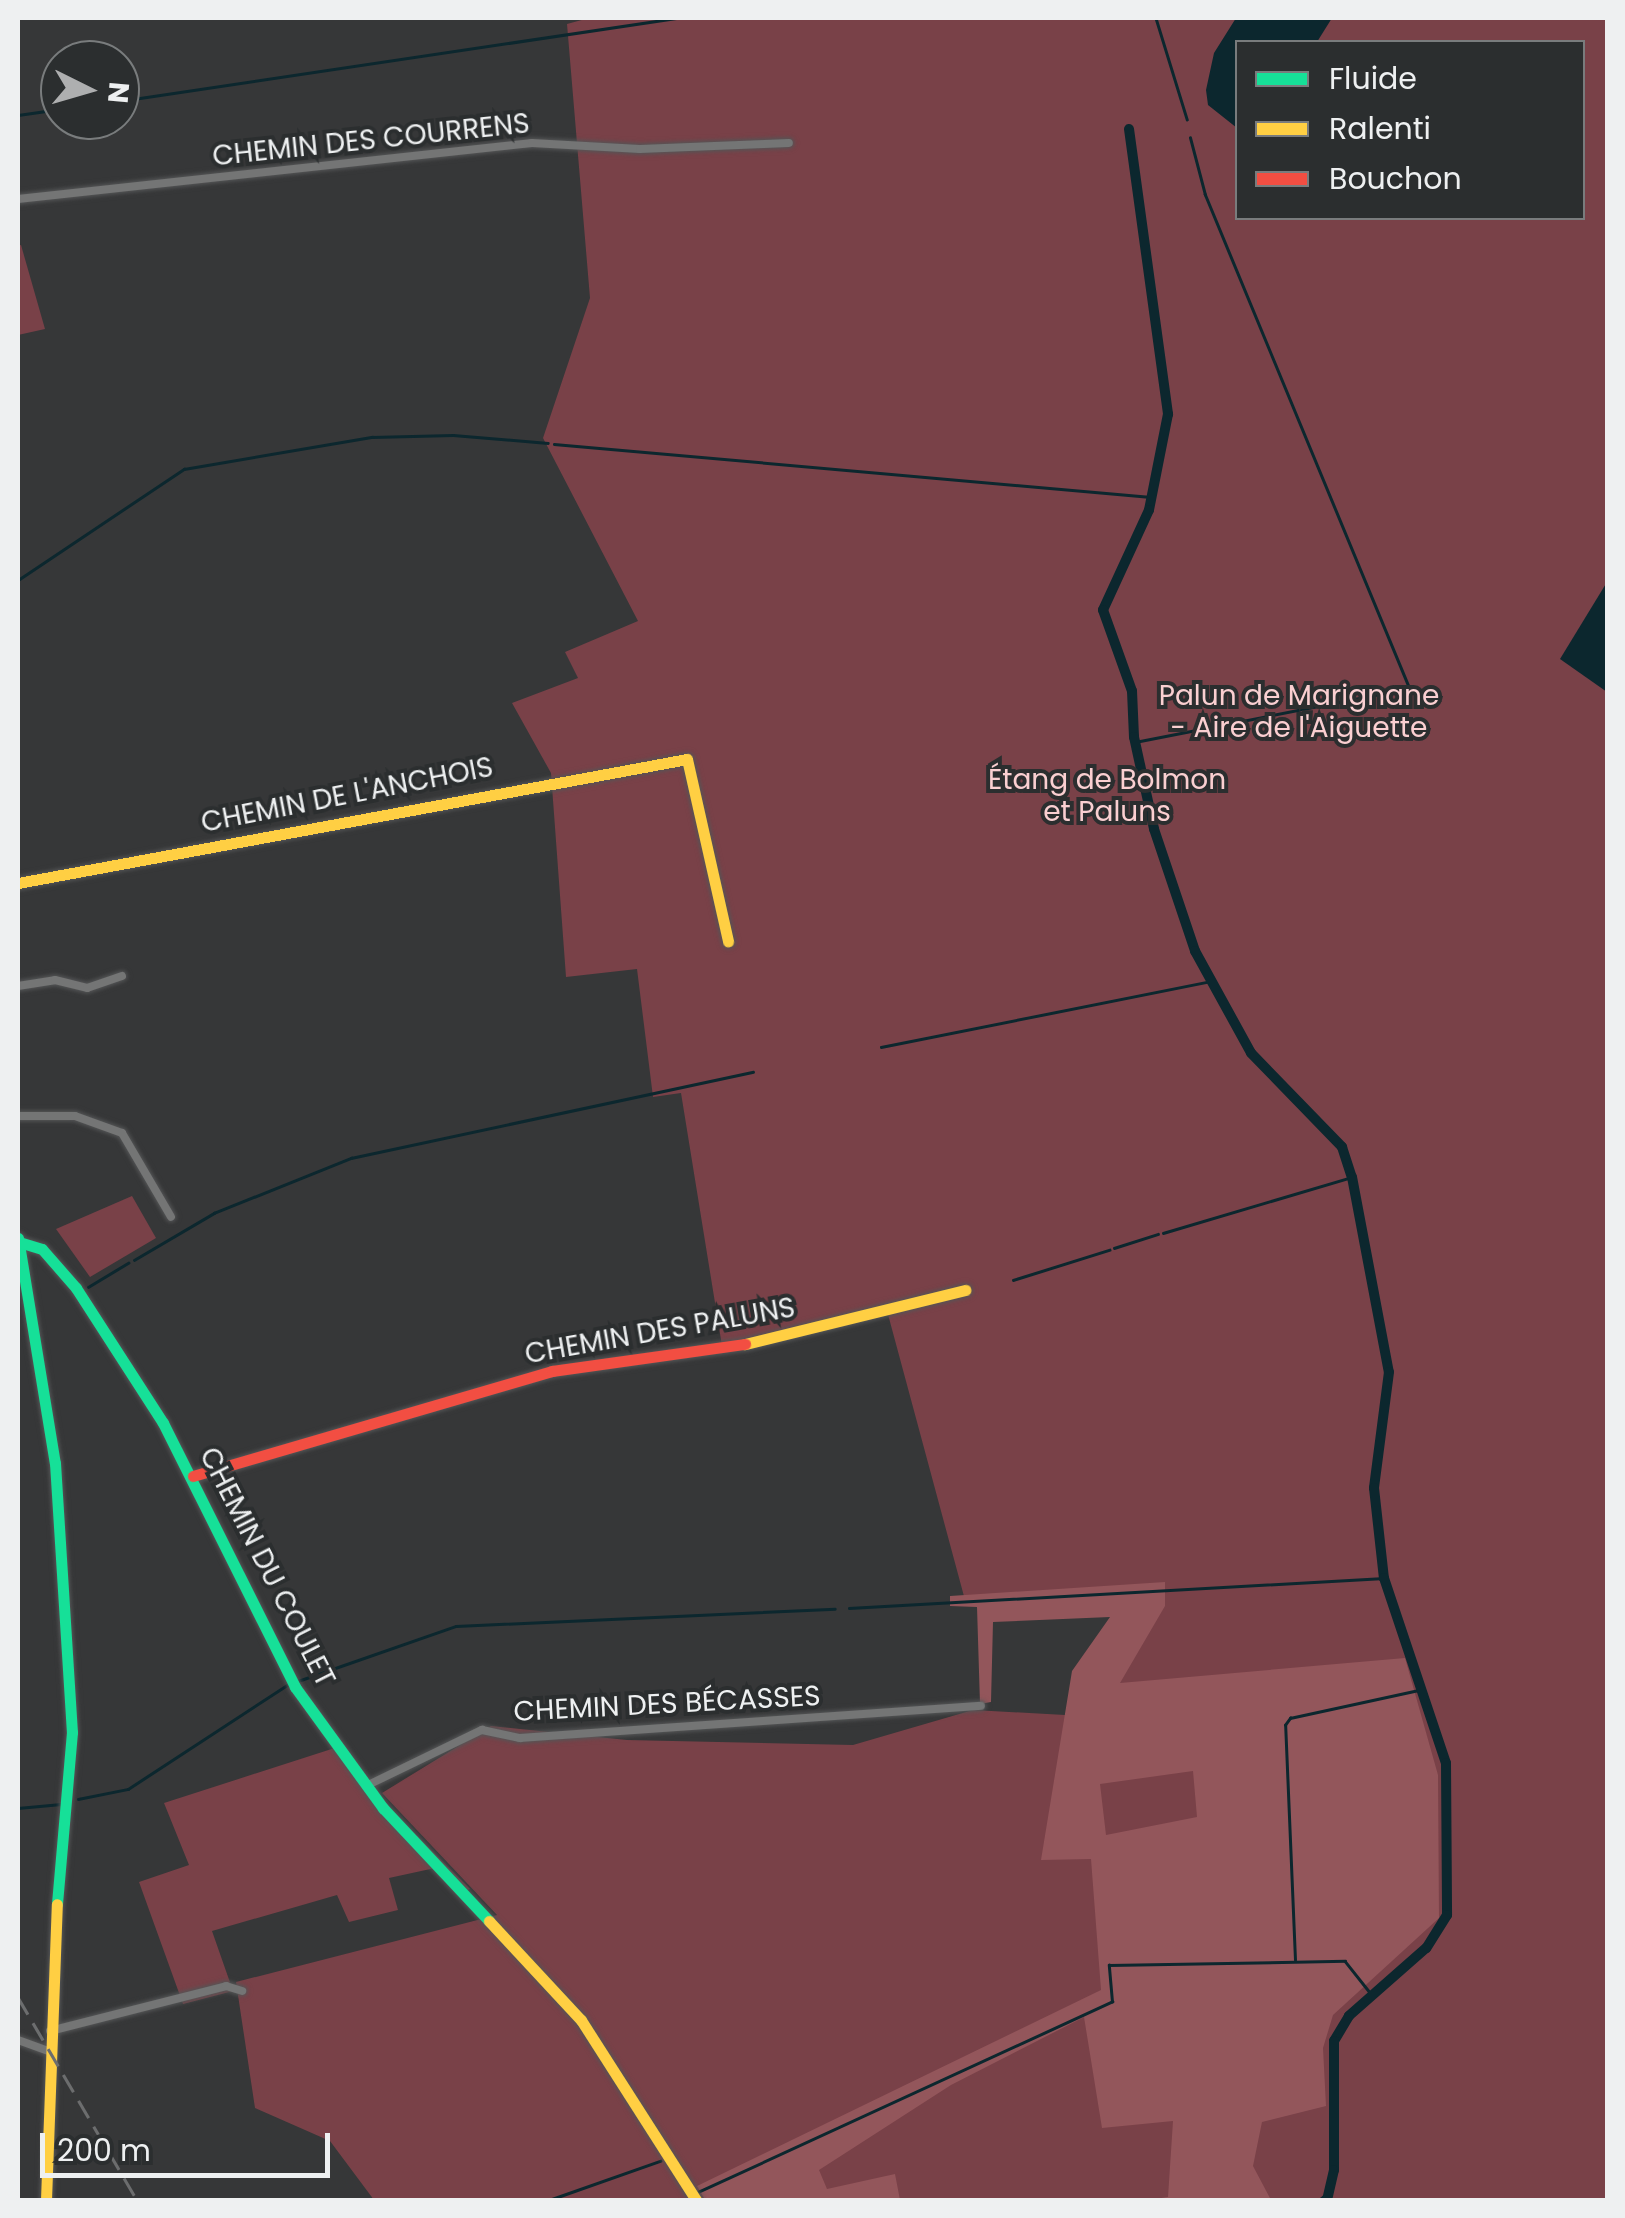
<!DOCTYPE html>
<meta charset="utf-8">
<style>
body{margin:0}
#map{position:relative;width:1625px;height:2218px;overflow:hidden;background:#363738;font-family:Poppins,sans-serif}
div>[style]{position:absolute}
.green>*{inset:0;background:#794148}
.forest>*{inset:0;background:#93565b}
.water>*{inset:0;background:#0c272e}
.stream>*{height:2.5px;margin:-1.25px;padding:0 1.25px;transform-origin:1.25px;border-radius:1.25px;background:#0c272e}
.canal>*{height:10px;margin:-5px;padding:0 5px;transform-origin:5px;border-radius:5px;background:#0c272e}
.roads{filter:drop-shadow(0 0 2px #545556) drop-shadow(0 0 2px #545556)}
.street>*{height:8px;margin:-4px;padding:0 4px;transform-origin:4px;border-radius:4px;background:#747575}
.fast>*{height:11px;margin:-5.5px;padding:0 5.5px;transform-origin:5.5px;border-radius:5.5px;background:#16e098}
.slow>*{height:11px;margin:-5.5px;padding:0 5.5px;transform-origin:5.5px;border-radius:5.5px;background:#ffcf43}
.jam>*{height:11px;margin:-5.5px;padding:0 5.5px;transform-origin:5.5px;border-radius:5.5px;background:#f24e42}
.rail>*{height:2.5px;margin-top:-1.25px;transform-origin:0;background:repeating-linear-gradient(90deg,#6c6d6e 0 20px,transparent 0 30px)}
span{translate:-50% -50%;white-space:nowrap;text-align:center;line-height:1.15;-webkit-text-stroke:8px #2b2e2f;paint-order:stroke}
.street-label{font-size:28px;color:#eef0f1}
.park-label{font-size:28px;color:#facfd1}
.frame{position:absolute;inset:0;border:20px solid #eef0f1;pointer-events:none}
.legend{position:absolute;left:1235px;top:40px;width:350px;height:180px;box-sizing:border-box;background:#2b2e2f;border:2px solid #797c7d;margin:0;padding:12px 18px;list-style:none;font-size:30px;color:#eef0f1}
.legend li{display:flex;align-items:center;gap:20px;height:50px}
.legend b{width:50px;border:2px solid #797c7d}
.north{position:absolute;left:40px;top:40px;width:100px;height:100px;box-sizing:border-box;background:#2b2e2f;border:2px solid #797c7d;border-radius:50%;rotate:95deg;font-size:28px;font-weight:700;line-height:40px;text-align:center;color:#eef0f1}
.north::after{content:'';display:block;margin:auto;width:35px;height:45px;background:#aeafb0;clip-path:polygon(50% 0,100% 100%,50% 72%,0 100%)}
.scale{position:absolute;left:40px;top:2133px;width:290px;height:45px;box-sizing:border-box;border:5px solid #eef0f1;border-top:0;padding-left:12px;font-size:30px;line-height:35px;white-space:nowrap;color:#eef0f1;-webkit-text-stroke:8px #2b2e2f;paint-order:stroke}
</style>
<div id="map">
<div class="green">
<i style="clip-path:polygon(evenodd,589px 18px,1607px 18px,1607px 2200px,374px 2200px,330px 2141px,255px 2108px,236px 1982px,497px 1915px,382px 1793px,491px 1726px,627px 1740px,853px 1745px,973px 1710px,1065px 1715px,1122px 1601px,965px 1600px,886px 1307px,722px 1346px,681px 1093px,653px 1097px,637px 969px,566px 977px,551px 773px,512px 703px,578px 678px,565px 652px,638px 621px,543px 438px,590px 298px,567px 24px,589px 18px,1238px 42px,1582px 42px,1582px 218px,1238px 218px,1238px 42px)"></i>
<i style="clip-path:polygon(21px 245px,45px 329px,18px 335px,18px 246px)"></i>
<i style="clip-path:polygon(132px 1196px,156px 1238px,90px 1277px,56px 1229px)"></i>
<i style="clip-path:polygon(344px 1745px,385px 1804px,470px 1889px,456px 1894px,435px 1868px,389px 1878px,398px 1910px,349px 1922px,337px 1895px,212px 1931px,233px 1991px,183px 2004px,139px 1882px,189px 1865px,164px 1803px)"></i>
</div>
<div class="forest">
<i style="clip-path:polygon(evenodd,1165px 1582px,1165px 1606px,1120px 1683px,1405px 1658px,1438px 1775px,1439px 1918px,1333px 2015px,1323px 2048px,1326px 2106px,1262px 2122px,1253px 2166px,1271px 2200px,1148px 2200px,1168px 2197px,1173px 2121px,1102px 2128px,1084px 2017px,951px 2085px,819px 2170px,827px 2189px,895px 2174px,900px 2200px,705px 2200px,697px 2186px,1101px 1990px,1091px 1859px,1041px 1860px,1072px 1671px,1110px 1617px,993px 1622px,991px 1702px,980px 1704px,977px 1607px,950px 1606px,950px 1596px,1165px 1582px,1193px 1771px,1197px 1817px,1106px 1835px,1100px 1784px,1193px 1771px)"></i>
</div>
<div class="water">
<i style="clip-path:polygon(1236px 18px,1332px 18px,1317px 42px,1238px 42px,1237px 128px,1208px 105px,1206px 90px,1214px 53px)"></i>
<i style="clip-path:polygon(1607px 582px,1607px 692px,1560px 659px)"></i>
</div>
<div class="stream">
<i style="left:1156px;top:18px;width:106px;rotate:72.9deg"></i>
<i style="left:120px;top:101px;width:562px;rotate:-8.49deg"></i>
<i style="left:18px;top:115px;width:42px;rotate:-8.1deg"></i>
<i style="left:554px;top:444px;width:599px;rotate:5.07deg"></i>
<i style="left:18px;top:580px;width:200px;rotate:-33.8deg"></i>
<i style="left:184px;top:469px;width:191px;rotate:-9.7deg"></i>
<i style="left:372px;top:437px;width:81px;rotate:-1.4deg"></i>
<i style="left:453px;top:435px;width:95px;rotate:4.8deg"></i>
<i style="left:1135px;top:742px;width:279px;rotate:-11.1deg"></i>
<i style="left:1409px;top:688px;width:534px;rotate:-112.48deg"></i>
<i style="left:1205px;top:195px;width:59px;rotate:-104.7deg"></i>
<i style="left:881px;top:1047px;width:337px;rotate:-11.3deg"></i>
<i style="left:1163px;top:1233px;width:197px;rotate:-16.5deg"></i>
<i style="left:1114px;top:1248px;width:46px;rotate:-17.7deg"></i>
<i style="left:134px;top:1260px;width:93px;rotate:-30.4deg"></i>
<i style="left:214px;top:1213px;width:148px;rotate:-21.9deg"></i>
<i style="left:351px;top:1158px;width:411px;rotate:-12.1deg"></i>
<i style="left:1013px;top:1280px;width:101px;rotate:-17.4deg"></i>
<i style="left:88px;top:1287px;width:47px;rotate:-31deg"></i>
<i style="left:849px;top:1608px;width:536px;rotate:-3.21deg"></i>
<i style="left:298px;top:1681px;width:167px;rotate:-19.2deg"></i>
<i style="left:456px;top:1626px;width:379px;rotate:-2.6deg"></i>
<i style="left:78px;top:1799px;width:51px;rotate:-11.3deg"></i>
<i style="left:128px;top:1789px;width:190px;rotate:-33.2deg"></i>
<i style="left:18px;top:1808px;width:43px;rotate:-5.3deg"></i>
<i style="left:1295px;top:1960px;width:235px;rotate:-92.4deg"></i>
<i style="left:1285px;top:1725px;width:9px;rotate:-54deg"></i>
<i style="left:1290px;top:1718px;width:136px;rotate:-12.3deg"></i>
<i style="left:698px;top:2192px;width:456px;rotate:-24.7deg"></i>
<i style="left:1112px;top:2002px;width:37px;rotate:-95deg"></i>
<i style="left:1109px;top:1965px;width:236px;rotate:-1deg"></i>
<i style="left:1345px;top:1961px;width:43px;rotate:51.5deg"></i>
<i style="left:549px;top:2200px;width:118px;rotate:-19.4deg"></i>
<i style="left:1319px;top:2200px;width:13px;rotate:-39deg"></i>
</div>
<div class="canal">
<i style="left:1129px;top:129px;width:288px;rotate:82.2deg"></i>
<i style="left:1168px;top:414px;width:98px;rotate:101.2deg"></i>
<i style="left:1149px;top:510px;width:110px;rotate:114.7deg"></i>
<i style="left:1103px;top:610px;width:86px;rotate:70.3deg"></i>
<i style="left:1132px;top:691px;width:46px;rotate:87.5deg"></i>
<i style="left:1134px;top:737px;width:94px;rotate:77.7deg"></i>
<i style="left:1154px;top:829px;width:129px;rotate:71.4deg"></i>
<i style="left:1195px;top:951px;width:116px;rotate:61.2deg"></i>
<i style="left:1251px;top:1053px;width:131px;rotate:45.9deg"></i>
<i style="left:1342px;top:1147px;width:32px;rotate:72deg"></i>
<i style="left:1352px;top:1177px;width:198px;rotate:79.3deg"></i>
<i style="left:1389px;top:1372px;width:117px;rotate:97.4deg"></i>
<i style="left:1374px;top:1488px;width:91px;rotate:83.7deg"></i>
<i style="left:1384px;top:1578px;width:195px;rotate:71.5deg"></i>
<i style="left:1446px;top:1763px;width:152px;rotate:89.6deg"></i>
<i style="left:1447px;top:1915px;width:39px;rotate:122deg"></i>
<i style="left:1426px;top:1948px;width:103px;rotate:138.6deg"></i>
<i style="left:1349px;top:2016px;width:29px;rotate:121deg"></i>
<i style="left:1334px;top:2041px;width:129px;rotate:90deg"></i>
<i style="left:1334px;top:2170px;width:31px;rotate:103deg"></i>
</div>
<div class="roads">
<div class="street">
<i style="left:18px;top:199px;width:517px;rotate:-6.22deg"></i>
<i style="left:532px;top:143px;width:108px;rotate:3.2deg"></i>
<i style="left:640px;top:149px;width:149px;rotate:-2.3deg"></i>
<i style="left:18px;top:986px;width:37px;rotate:-9deg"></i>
<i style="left:55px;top:980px;width:33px;rotate:14deg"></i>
<i style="left:87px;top:988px;width:37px;rotate:-19deg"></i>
<i style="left:18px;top:1116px;width:57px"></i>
<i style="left:75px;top:1116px;width:50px;rotate:19.9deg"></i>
<i style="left:122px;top:1133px;width:97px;rotate:59.7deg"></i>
<i style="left:368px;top:1785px;width:127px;rotate:-25.8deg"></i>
<i style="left:482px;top:1730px;width:39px;rotate:12deg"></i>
<i style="left:520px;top:1738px;width:462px;rotate:-4deg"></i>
<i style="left:50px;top:2031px;width:182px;rotate:-14.3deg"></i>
<i style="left:226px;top:1986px;width:17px;rotate:17deg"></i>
<i style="left:18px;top:2040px;width:33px;rotate:20deg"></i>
</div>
<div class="fast">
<i style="left:18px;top:1238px;width:228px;rotate:80.7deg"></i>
<i style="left:55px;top:1463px;width:270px;rotate:86.4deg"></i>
<i style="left:72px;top:1732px;width:173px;rotate:95deg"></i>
<i style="left:19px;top:1242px;width:24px;rotate:17deg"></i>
<i style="left:42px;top:1249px;width:52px;rotate:48.9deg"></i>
<i style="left:76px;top:1288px;width:161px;rotate:57.2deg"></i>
<i style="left:163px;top:1423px;width:295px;rotate:63.4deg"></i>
<i style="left:295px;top:1687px;width:150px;rotate:54deg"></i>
<i style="left:383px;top:1808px;width:155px;rotate:46.8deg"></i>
</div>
<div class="slow">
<i style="left:18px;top:883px;width:680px;rotate:-10.5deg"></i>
<i style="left:687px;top:759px;width:187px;rotate:77.3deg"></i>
<i style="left:745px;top:1344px;width:227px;rotate:-13.8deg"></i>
<i style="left:489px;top:1921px;width:135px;rotate:47.1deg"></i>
<i style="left:581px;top:2020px;width:214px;rotate:57.4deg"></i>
<i style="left:46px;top:2200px;width:296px;rotate:-87.9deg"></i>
</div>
<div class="jam">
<i style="left:193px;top:1476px;width:374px;rotate:-16.3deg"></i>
<i style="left:552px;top:1371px;width:195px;rotate:-8deg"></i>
</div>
</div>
<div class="rail">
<i style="left:18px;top:1997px;width:235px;rotate:59.6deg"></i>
</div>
<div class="street-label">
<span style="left:371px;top:140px;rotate:-6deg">CHEMIN DES COURRENS</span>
<span style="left:347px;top:795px;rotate:-11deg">CHEMIN DE L'ANCHOIS</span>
<span style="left:660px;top:1331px;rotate:-10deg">CHEMIN DES PALUNS</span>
<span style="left:267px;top:1567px;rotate:63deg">CHEMIN DU COULET</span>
<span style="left:667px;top:1704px;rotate:-3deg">CHEMIN DES BÉCASSES</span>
</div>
<div class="park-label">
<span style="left:1299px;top:712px">Palun de Marignane<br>- Aire de l'Aiguette</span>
<span style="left:1107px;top:796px">Étang de Bolmon<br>et Paluns</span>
</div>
<div class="frame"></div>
<ul class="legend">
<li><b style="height:12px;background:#16e098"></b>Fluide</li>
<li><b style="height:12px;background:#ffcf43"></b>Ralenti</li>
<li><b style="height:12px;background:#f24e42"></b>Bouchon</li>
</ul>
<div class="north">N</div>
<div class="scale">200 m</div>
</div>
